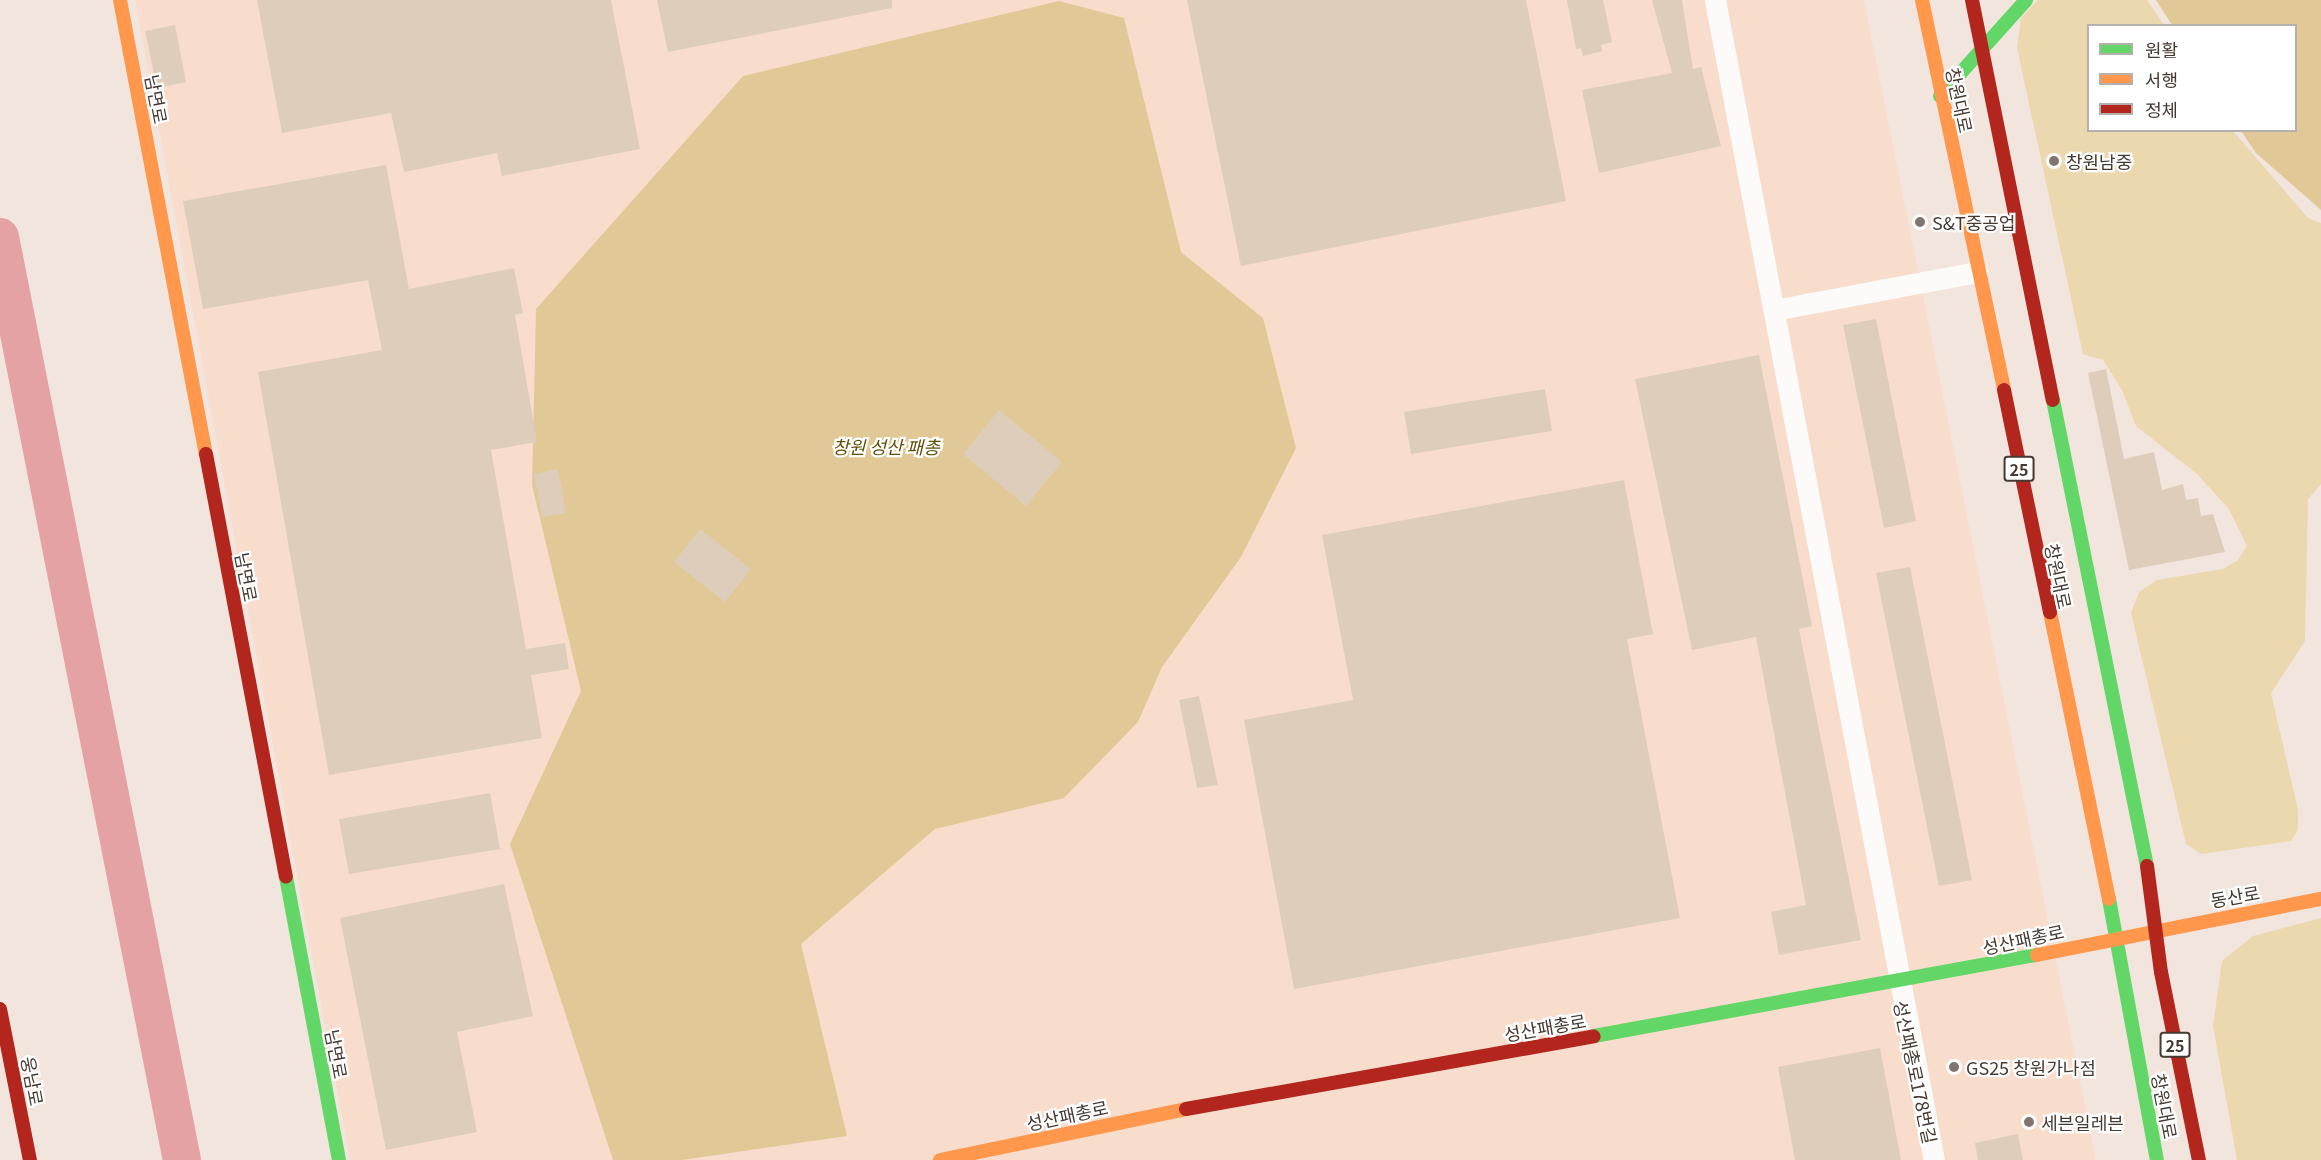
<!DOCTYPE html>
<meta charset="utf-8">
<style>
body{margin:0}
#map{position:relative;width:2321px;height:1160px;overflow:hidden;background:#f2e5dd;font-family:Georgia,"Noto Sans KR",serif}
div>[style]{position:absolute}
.built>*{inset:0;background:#f8ddcd}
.green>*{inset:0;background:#ecd8af}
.forest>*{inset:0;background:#e1c997}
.river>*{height:38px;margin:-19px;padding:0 19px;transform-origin:19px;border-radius:19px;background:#e5a2a4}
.building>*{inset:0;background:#decdbb}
.street>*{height:21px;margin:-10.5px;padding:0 10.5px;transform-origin:10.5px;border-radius:10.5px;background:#fdfbfa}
.fast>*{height:14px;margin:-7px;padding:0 7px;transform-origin:7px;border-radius:7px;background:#63d668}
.slow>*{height:14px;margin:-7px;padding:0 7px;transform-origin:7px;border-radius:7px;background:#ff974d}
.jam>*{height:14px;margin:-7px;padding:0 7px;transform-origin:7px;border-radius:7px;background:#b3261e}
.dots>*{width:16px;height:16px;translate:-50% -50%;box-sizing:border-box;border:3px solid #fff;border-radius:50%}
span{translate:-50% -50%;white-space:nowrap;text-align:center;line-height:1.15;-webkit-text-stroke:4.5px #fff;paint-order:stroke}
.shield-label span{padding:2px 4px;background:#fff;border:2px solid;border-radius:4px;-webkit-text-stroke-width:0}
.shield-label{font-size:16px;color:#453932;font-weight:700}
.street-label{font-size:18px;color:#453932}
.poi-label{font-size:18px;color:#453932}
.left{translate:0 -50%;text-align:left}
.park-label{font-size:18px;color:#634e09;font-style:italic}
.legend{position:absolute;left:2087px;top:24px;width:210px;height:108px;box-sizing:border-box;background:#fff;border:2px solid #b5b0ad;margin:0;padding:8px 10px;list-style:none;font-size:18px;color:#453932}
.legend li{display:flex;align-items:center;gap:12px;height:30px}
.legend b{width:30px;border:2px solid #b5b0ad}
</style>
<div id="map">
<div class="built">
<i style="clip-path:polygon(135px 0,1864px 0,2096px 1160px,350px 1160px)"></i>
</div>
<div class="green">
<i style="clip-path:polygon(2038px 0,2147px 0,2164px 25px,2088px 26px,2088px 130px,2233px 131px,2308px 218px,2321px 223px,2321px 484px,2308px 499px,2305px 641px,2271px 693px,2298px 810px,2298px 830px,2291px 841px,2201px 854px,2186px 844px,2131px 613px,2139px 592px,2157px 580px,2223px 569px,2238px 560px,2247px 546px,2229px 509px,2197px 474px,2136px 426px,2122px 390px,2103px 360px,2083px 354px,2017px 48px,2021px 18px)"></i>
<i style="clip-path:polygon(2321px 918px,2321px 1160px,2237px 1160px,2213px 1026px,2222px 961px,2253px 936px)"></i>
</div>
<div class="forest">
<i style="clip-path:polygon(2156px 0,2321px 0,2321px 210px,2256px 153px,2241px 131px,2296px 130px,2296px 26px,2172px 25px)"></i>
<i style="clip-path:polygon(1059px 1px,1124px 18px,1181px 252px,1263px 318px,1296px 448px,1241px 557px,1162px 667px,1138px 722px,1064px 798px,935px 829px,801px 944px,847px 1136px,682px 1160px,613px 1160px,510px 844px,581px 691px,532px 485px,536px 309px,743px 76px)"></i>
</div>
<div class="river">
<i style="left:0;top:237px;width:941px;rotate:78.85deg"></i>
</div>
<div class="building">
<i style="clip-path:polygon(257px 0,611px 0,640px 149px,502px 176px,497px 153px,404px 172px,391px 113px,282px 133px)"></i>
<i style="clip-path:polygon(657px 0,892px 0,892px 8px,668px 52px)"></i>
<i style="clip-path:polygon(1187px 0,1526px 0,1566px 201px,1241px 266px)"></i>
<i style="clip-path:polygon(1567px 0,1603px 0,1612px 42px,1601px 45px,1602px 51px,1583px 56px,1581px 48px,1576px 49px)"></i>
<i style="clip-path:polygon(1652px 0,1682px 0,1693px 69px,1701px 67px,1721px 146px,1599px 173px,1582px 90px,1672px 73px)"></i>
<i style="clip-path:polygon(175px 25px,186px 82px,157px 88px,145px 31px)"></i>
<i style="clip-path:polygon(386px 165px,409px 289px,514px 268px,523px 313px,515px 315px,537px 442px,491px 450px,526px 649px,565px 643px,569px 669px,531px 675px,542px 738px,329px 775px,258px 372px,382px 350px,368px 280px,203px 309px,183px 201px)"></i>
<i style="clip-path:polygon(1876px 319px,1916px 521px,1884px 528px,1843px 325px)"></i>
<i style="clip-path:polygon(1759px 355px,1812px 626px,1799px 629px,1861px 940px,1779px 955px,1771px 912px,1806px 905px,1756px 637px,1692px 650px,1635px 379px)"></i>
<i style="clip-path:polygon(2106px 369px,2124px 459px,2154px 452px,2162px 490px,2183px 484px,2186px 500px,2198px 498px,2201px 516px,2213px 514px,2225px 552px,2129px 570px,2088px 373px)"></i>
<i style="clip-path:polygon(1545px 389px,1552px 431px,1411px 454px,1404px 412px)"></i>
<i style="clip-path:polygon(999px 410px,1062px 462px,1026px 506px,963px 454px)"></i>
<i style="clip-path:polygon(558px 469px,566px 513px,542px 517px,534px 474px)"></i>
<i style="clip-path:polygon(1624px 480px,1653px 634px,1627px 639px,1680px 918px,1294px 989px,1244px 720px,1353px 700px,1322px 535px)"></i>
<i style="clip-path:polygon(700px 529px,751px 569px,725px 602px,674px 562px)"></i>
<i style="clip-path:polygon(1910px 567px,1972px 880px,1939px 886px,1876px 573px)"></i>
<i style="clip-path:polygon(1199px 696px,1218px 785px,1197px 788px,1179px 700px)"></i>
<i style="clip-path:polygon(490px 793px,500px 849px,349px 874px,339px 819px)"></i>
<i style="clip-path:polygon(504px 884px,533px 1016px,457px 1032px,477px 1132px,386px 1150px,340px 918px)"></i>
<i style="clip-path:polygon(1880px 1048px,1901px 1160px,1795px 1160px,1778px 1067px)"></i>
<i style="clip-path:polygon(2018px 1134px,2023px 1160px,1978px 1160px,1975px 1143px)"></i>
</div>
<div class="street">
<i style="left:1715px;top:0;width:1180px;rotate:79.31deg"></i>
<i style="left:1774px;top:310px;width:207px;rotate:-10.6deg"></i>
</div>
<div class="fast">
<i style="left:1940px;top:96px;width:129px;rotate:-48.1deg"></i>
<i style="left:2053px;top:400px;width:475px;rotate:78.6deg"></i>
<i style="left:286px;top:877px;width:288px;rotate:79.4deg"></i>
<i style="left:2109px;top:899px;width:265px;rotate:79.6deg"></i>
<i style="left:1594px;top:1036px;width:450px;rotate:-10.4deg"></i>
</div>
<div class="slow">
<i style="left:120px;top:0;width:462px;rotate:79.3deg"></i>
<i style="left:1922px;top:0;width:399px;rotate:78.1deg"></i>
<i style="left:2050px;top:612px;width:293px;rotate:78.4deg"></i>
<i style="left:2037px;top:955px;width:289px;rotate:-11.2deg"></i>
<i style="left:940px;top:1160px;width:251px;rotate:-11.7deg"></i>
</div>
<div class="jam">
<i style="left:1972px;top:0;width:408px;rotate:78.6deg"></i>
<i style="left:2004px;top:390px;width:227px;rotate:78.3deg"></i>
<i style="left:206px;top:454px;width:430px;rotate:79.3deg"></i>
<i style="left:2147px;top:866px;width:107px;rotate:82.5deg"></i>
<i style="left:2161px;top:972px;width:192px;rotate:78.6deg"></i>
<i style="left:0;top:1009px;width:154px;rotate:78.8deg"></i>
<i style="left:1186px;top:1109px;width:414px;rotate:-10.1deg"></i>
</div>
<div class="dots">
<i style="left:2054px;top:161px;background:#82756e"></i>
<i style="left:1920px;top:222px;background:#82756e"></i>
<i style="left:1954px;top:1067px;background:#82756e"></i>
<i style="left:2029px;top:1122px;background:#82756e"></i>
</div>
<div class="shield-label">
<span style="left:2019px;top:469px">25</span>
<span style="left:2175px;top:1045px">25</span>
</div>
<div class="street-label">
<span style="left:157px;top:99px;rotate:79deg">남면로</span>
<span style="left:1960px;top:100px;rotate:78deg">창원대로</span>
<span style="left:2059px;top:576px;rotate:78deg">창원대로</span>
<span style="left:247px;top:577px;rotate:79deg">남면로</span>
<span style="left:2235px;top:896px;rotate:-10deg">동산로</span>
<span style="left:2023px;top:939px;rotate:-12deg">성산패총로</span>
<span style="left:1545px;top:1027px;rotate:-10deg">성산패총로</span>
<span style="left:337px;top:1054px;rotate:79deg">남면로</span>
<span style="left:1916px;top:1072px;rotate:78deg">성산패총로178번길</span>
<span style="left:33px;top:1081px;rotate:79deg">웅남로</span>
<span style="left:2165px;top:1106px;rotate:79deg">창원대로</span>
<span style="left:1067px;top:1115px;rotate:-12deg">성산패총로</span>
</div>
<div class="poi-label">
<span class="left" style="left:2066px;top:161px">창원남중</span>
<span class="left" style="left:1932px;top:222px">S&amp;T중공업</span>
<span class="left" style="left:1966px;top:1067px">GS25 창원가나점</span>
<span class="left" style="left:2041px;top:1122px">세븐일레븐</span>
</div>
<div class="park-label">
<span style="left:886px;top:446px">창원 성산 패총</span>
</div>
<ul class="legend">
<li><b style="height:8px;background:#63d668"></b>원활</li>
<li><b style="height:8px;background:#ff974d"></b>서행</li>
<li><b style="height:8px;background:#b3261e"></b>정체</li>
</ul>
</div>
